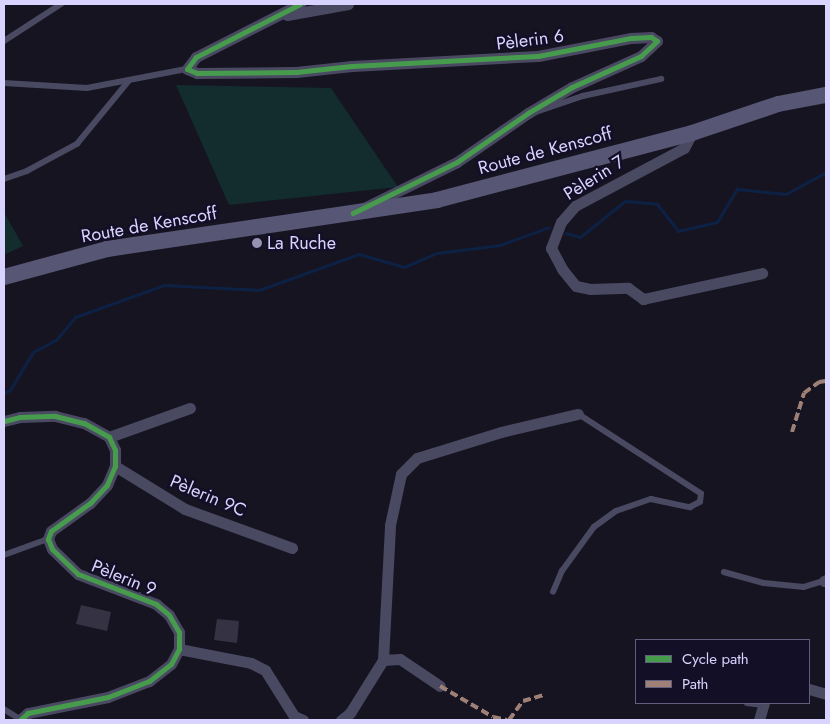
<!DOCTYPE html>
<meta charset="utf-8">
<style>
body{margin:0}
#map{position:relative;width:830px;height:724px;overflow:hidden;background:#161421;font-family:Jost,sans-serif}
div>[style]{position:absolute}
.green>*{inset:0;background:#132c2d}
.stream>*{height:3px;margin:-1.5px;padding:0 1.5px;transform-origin:1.5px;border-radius:1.5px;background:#0d2144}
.building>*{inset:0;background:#343243}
.lane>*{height:5.5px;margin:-2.75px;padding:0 2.75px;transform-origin:2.75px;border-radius:2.75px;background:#4a4962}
.street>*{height:11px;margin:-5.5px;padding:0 5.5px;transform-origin:5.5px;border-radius:5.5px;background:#4a4962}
.secondary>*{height:16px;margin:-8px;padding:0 8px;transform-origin:8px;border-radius:8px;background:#575674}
.quiet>*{height:4px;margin-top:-2px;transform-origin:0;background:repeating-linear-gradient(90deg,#9e8076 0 8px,transparent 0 12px)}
.cycleway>*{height:5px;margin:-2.5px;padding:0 2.5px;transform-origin:2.5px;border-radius:2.5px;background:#469c4c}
.dots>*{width:14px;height:14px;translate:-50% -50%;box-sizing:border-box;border:2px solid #130f26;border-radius:50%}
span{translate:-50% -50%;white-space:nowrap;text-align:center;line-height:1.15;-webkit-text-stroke:5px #130f26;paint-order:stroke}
.street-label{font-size:18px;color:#d9d4ff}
.poi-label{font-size:18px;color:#d9d4ff}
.left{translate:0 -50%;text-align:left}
.frame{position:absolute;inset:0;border:5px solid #d9d4ff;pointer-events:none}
.legend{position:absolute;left:635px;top:639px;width:175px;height:65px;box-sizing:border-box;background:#130f26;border:1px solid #625e7d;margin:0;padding:6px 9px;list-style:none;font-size:15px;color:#d9d4ff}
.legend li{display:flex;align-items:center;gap:10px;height:25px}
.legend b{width:25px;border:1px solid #625e7d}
</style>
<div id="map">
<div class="green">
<i style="clip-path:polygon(176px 85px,331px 88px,398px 187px,229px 205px)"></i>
<i style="clip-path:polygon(4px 212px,23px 246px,4px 255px)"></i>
</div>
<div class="stream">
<i style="left:566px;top:233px;width:15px;rotate:16deg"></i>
<i style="left:580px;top:237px;width:58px;rotate:-38.7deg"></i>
<i style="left:625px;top:201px;width:32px;rotate:5deg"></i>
<i style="left:657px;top:204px;width:34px;rotate:52deg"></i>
<i style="left:678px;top:231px;width:40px;rotate:-13deg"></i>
<i style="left:717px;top:222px;width:39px;rotate:-59deg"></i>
<i style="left:737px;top:189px;width:49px;rotate:5.8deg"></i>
<i style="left:786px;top:194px;width:46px;rotate:-28.8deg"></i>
<i style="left:4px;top:393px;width:7px;rotate:-27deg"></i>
<i style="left:10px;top:390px;width:44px;rotate:-58.8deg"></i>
<i style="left:33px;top:352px;width:26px;rotate:-28deg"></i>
<i style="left:56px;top:340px;width:30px;rotate:-50deg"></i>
<i style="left:75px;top:317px;width:95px;rotate:-19.8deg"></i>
<i style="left:164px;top:285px;width:95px;rotate:3deg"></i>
<i style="left:259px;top:290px;width:106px;rotate:-19.8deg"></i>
<i style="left:359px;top:254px;width:47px;rotate:16.1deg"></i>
<i style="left:404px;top:267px;width:36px;rotate:-23deg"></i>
<i style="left:437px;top:253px;width:64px;rotate:-7.2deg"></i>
<i style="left:500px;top:245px;width:52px;rotate:-20.2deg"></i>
</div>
<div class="building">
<i style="clip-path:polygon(81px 605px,111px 612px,107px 631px,76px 624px)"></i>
<i style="clip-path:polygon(217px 619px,239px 621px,237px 643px,214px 640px)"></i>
</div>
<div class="lane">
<i style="left:4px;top:41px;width:68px;rotate:-33deg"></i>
<i style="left:4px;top:83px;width:83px;rotate:3.4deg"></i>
<i style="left:87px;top:88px;width:102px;rotate:-10.8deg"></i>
<i style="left:536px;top:112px;width:50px;rotate:-18.8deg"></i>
<i style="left:583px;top:96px;width:80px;rotate:-12.3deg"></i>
<i style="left:4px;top:179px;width:24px;rotate:-19deg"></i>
<i style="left:27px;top:171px;width:57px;rotate:-28.4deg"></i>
<i style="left:77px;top:144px;width:80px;rotate:-50.6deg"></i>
<i style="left:4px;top:555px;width:47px;rotate:-20deg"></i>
<i style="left:724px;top:572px;width:41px;rotate:15.4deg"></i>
<i style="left:764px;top:583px;width:40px;rotate:5.7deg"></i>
<i style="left:804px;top:587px;width:21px;rotate:-17deg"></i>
<i style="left:553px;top:592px;width:23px;rotate:-67deg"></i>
<i style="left:562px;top:571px;width:54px;rotate:-54deg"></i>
<i style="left:594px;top:527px;width:27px;rotate:-36deg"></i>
<i style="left:616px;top:511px;width:37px;rotate:-19deg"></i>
<i style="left:651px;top:499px;width:40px;rotate:12deg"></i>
<i style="left:690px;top:507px;width:11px;rotate:-27deg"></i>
<i style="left:700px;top:502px;width:8px;rotate:-83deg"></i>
<i style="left:701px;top:494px;width:147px;rotate:-147deg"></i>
<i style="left:747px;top:703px;width:16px;rotate:7deg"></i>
<i style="left:4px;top:709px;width:19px;rotate:32deg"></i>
</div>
<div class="street">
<i style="left:300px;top:4px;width:117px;rotate:153deg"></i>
<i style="left:196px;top:57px;width:15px;rotate:127deg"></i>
<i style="left:187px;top:69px;width:11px;rotate:22deg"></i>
<i style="left:197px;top:73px;width:99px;rotate:-0.6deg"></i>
<i style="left:296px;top:72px;width:56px;rotate:-6.1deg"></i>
<i style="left:352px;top:66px;width:186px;rotate:-3.1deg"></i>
<i style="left:538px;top:56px;width:95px;rotate:-11deg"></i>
<i style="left:631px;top:38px;width:20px;rotate:-3deg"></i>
<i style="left:651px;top:37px;width:7px;rotate:34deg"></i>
<i style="left:657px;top:41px;width:22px;rotate:137deg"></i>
<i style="left:641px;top:56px;width:76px;rotate:155.8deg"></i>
<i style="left:572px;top:87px;width:51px;rotate:149.4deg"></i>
<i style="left:528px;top:113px;width:86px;rotate:145.4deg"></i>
<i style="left:457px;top:162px;width:102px;rotate:153.7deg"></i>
<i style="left:287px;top:15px;width:62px;rotate:-10.2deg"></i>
<i style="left:692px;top:133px;width:17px;rotate:118deg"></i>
<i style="left:684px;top:148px;width:123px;rotate:152deg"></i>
<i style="left:575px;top:206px;width:21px;rotate:131deg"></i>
<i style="left:561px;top:222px;width:28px;rotate:111deg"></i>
<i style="left:551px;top:248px;width:24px;rotate:62deg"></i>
<i style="left:562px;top:269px;width:22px;rotate:51deg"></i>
<i style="left:576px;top:286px;width:14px;rotate:12deg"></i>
<i style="left:590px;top:289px;width:38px;rotate:-2deg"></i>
<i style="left:628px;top:288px;width:19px;rotate:36deg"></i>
<i style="left:643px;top:299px;width:122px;rotate:-12.3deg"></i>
<i style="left:4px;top:421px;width:16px;rotate:-14deg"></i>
<i style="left:20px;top:417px;width:35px;rotate:-2deg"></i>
<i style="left:55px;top:416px;width:30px;rotate:14deg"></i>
<i style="left:84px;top:423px;width:29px;rotate:29deg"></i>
<i style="left:109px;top:437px;width:14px;rotate:65deg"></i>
<i style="left:115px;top:450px;width:16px;rotate:90deg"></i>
<i style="left:115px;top:466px;width:21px;rotate:113deg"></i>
<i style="left:107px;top:485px;width:25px;rotate:133deg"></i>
<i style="left:90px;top:503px;width:48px;rotate:144.3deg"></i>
<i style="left:51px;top:531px;width:9px;rotate:111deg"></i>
<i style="left:48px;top:539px;width:11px;rotate:68deg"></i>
<i style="left:52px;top:549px;width:36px;rotate:44deg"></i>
<i style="left:78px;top:574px;width:84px;rotate:21deg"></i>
<i style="left:156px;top:604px;width:17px;rotate:40deg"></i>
<i style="left:169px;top:615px;width:20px;rotate:60deg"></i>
<i style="left:179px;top:632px;width:17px;rotate:90deg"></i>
<i style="left:179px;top:649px;width:17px;rotate:118deg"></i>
<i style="left:171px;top:664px;width:28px;rotate:142deg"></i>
<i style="left:149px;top:681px;width:44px;rotate:158.7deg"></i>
<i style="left:108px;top:697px;width:82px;rotate:168.7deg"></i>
<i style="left:28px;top:713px;width:11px;rotate:139deg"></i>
<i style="left:109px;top:437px;width:86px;rotate:-19.7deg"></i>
<i style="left:115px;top:466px;width:82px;rotate:31.6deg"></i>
<i style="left:185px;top:509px;width:114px;rotate:20deg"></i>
<i style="left:824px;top:581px;width:2px;rotate:-27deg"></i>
<i style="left:179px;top:649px;width:73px;rotate:11deg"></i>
<i style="left:251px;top:663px;width:16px;rotate:27deg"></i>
<i style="left:265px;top:670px;width:54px;rotate:57.8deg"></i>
<i style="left:294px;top:716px;width:10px;rotate:24deg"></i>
<i style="left:383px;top:660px;width:135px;rotate:-87deg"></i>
<i style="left:390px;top:525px;width:52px;rotate:-77.8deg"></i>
<i style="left:401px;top:474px;width:23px;rotate:-45deg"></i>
<i style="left:417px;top:458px;width:88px;rotate:-17.2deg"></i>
<i style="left:501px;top:432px;width:79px;rotate:-13.2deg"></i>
<i style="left:809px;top:689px;width:18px;rotate:16deg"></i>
<i style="left:341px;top:720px;width:11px;rotate:-38deg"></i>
<i style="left:350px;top:713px;width:62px;rotate:-58.1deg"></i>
<i style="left:383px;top:660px;width:17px;rotate:-3deg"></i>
<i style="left:400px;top:659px;width:48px;rotate:34deg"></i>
<i style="left:759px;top:720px;width:18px;rotate:-74deg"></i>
</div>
<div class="secondary">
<i style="left:4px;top:277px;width:107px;rotate:-15.2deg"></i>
<i style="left:107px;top:249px;width:334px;rotate:-8.4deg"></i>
<i style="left:437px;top:200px;width:264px;rotate:-14.7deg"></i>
<i style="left:692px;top:133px;width:91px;rotate:-18.6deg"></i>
<i style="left:778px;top:104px;width:49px;rotate:-10.6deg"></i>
</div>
<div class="quiet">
<i style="left:792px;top:432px;width:41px;rotate:-72.9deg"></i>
<i style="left:804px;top:393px;width:19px;rotate:-36deg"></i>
<i style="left:819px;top:382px;width:7px;rotate:-8deg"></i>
<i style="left:440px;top:686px;width:61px;rotate:30.3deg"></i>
<i style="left:493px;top:717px;width:14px;rotate:12deg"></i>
<i style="left:509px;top:720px;width:24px;rotate:-54deg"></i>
<i style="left:523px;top:701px;width:22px;rotate:-16deg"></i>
</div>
<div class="cycleway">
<i style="left:300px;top:4px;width:117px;rotate:153deg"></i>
<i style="left:196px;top:57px;width:15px;rotate:127deg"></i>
<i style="left:187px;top:69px;width:11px;rotate:22deg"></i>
<i style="left:197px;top:73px;width:99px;rotate:-0.6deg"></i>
<i style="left:296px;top:72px;width:56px;rotate:-6.1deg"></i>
<i style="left:352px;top:66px;width:186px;rotate:-3.1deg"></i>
<i style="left:538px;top:56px;width:95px;rotate:-11deg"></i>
<i style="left:631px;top:38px;width:20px;rotate:-3deg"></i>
<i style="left:651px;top:37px;width:7px;rotate:34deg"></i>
<i style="left:657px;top:41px;width:22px;rotate:137deg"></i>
<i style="left:641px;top:56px;width:76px;rotate:155.8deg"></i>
<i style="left:572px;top:87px;width:51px;rotate:149.4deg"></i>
<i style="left:528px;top:113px;width:86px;rotate:145.4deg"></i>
<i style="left:457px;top:162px;width:116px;rotate:153.9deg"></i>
<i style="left:4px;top:421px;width:16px;rotate:-14deg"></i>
<i style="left:20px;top:417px;width:35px;rotate:-2deg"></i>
<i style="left:55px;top:416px;width:30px;rotate:14deg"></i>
<i style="left:84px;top:423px;width:29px;rotate:29deg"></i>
<i style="left:109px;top:437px;width:14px;rotate:65deg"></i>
<i style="left:115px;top:450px;width:16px;rotate:90deg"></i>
<i style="left:115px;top:466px;width:21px;rotate:113deg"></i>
<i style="left:107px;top:485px;width:25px;rotate:133deg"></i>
<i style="left:90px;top:503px;width:48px;rotate:144.3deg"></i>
<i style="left:51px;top:531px;width:9px;rotate:111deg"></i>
<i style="left:48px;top:539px;width:11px;rotate:68deg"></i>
<i style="left:52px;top:549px;width:36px;rotate:44deg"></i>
<i style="left:78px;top:574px;width:84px;rotate:21deg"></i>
<i style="left:156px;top:604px;width:17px;rotate:40deg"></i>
<i style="left:169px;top:615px;width:20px;rotate:60deg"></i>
<i style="left:179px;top:632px;width:17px;rotate:90deg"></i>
<i style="left:179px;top:649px;width:17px;rotate:118deg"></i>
<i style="left:171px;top:664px;width:28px;rotate:142deg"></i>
<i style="left:149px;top:681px;width:44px;rotate:158.7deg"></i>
<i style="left:108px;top:697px;width:82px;rotate:168.7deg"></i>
<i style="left:28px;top:713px;width:11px;rotate:139deg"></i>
</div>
<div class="dots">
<i style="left:257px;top:243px;background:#9591b1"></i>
</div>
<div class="street-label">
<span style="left:530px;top:40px;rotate:-7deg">Pèlerin 6</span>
<span style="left:545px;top:151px;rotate:-15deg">Route de Kenscoff</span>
<span style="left:594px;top:178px;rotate:-32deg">Pèlerin 7</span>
<span style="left:149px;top:225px;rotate:-10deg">Route de Kenscoff</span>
<span style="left:208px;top:496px;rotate:23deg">Pèlerin 9C</span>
<span style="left:124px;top:578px;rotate:22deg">Pèlerin 9</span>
</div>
<div class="poi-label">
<span class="left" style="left:267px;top:243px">La Ruche</span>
</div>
<div class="frame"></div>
<ul class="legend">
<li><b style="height:6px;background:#469c4c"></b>Cycle path</li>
<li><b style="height:6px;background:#9e8076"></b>Path</li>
</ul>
</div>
